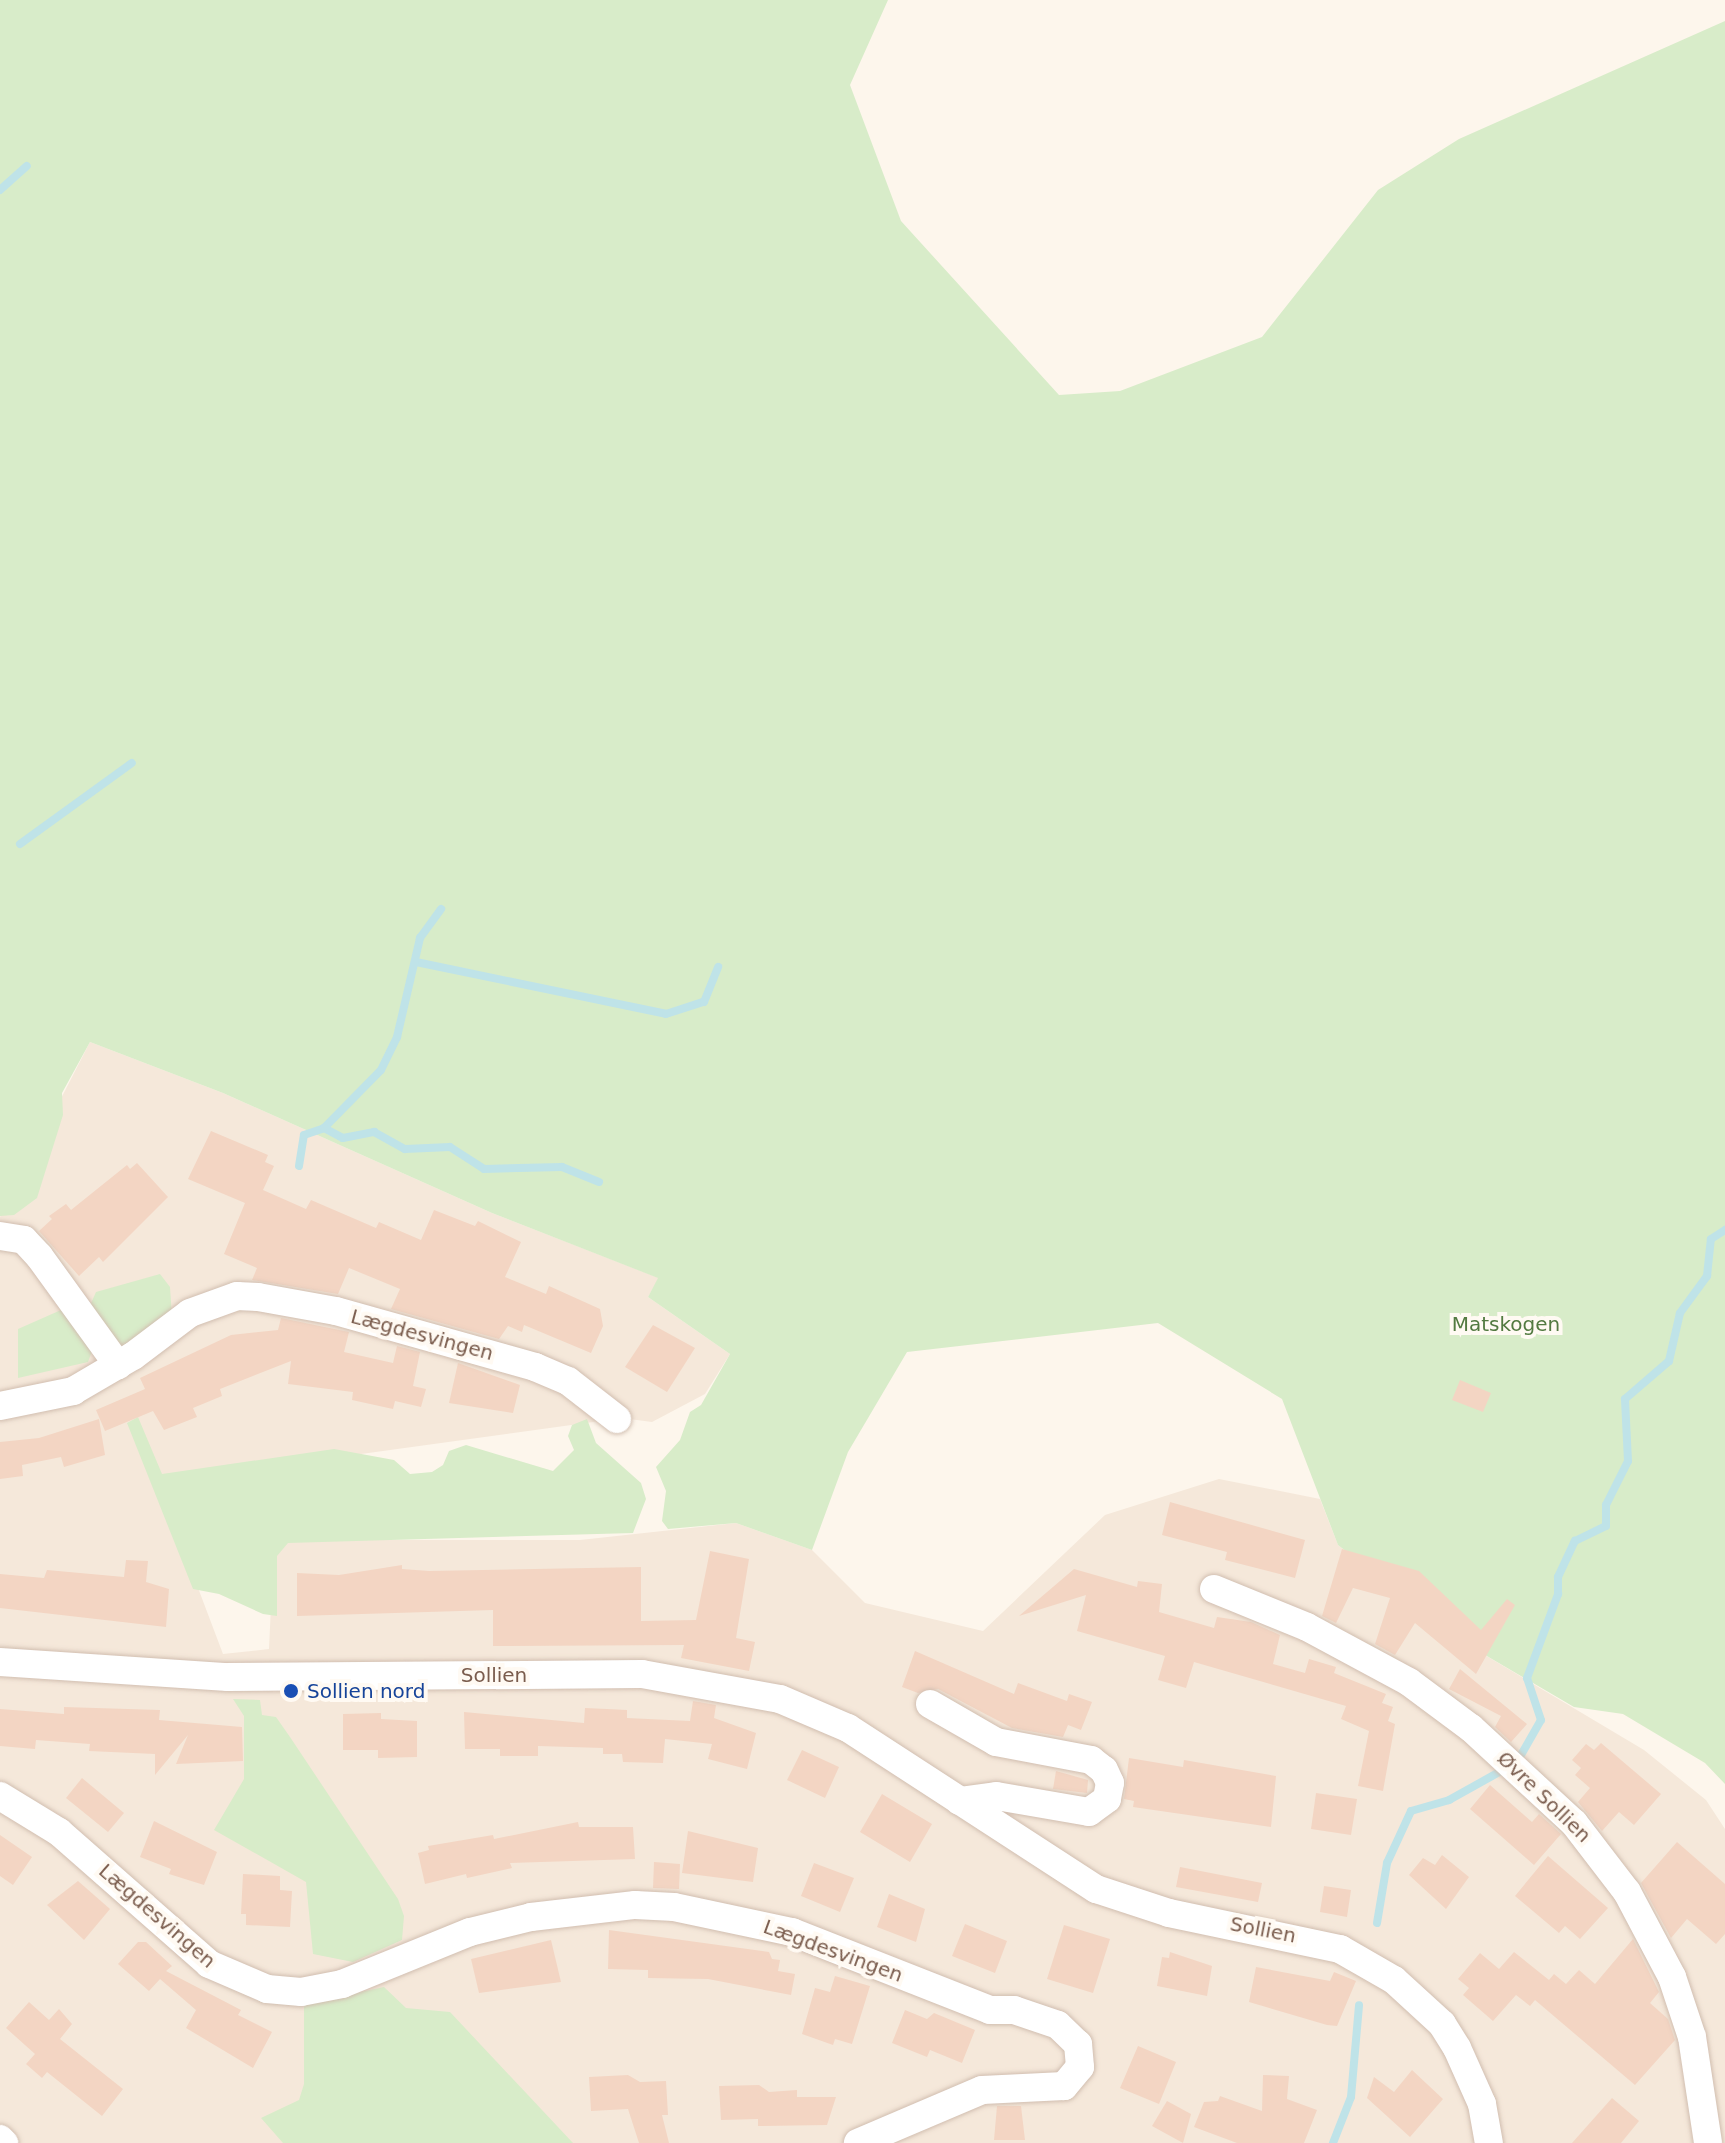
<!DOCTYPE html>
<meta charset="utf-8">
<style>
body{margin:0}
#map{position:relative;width:1725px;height:2143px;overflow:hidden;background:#fdf6ec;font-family:"DejaVu Sans",sans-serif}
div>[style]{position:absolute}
.residential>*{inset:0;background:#f5e8da}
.green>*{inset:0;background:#d8ecc9}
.stream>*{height:8px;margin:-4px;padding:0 4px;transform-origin:4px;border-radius:4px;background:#bfe3e8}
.building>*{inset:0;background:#f3d5c3}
.roads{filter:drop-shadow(0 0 2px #d1beb0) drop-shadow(0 0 2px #d1beb0)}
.minor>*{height:28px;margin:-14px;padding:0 14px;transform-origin:14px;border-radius:14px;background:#fff}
.dots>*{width:22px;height:22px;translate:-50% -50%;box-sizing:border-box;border:4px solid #fffaf3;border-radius:50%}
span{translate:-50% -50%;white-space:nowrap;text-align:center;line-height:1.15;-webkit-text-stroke:8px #fffaf3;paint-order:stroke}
.park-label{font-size:20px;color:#537a41}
.street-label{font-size:20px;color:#7a5c4d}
.transit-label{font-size:20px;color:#164399}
.left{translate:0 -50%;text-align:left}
</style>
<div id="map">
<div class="residential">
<i style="clip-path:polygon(90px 1042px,223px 1093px,492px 1213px,659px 1278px,648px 1297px,730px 1354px,705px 1394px,652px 1422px,622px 1418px,158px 1482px,223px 1654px,269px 1649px,274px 1540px,580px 1540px,736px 1523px,812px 1550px,865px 1603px,983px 1631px,1105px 1515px,1219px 1479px,1320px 1499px,1338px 1545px,1463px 1642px,1644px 1750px,1706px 1800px,1725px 1829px,1725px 2143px,0 2143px,0 1217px)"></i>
</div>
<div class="green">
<i style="clip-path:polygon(0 0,888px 0,850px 85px,901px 221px,1059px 395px,1120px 391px,1262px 337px,1378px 190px,1459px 139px,1725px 21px,1725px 1784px,1705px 1763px,1623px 1714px,1574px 1707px,1463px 1642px,1338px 1545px,1282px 1399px,1158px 1323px,907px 1352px,848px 1452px,812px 1550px,736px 1523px,668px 1529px,662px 1521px,666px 1491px,656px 1467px,680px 1440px,690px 1412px,701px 1405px,730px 1354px,648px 1297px,658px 1278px,492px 1213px,223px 1093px,90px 1042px,62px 1093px,63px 1115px,37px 1198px,14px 1215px,0 1216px)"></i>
<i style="clip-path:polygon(160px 1274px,170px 1287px,172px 1317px,120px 1353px,88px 1310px,96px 1292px)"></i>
<i style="clip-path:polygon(61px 1310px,95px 1343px,88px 1362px,18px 1378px,18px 1329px)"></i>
<i style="clip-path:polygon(138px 1417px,162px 1474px,334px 1449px,394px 1460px,410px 1474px,432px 1472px,443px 1465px,449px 1451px,466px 1445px,553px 1471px,574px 1450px,568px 1436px,572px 1425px,587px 1419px,596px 1443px,641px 1483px,646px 1499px,633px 1533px,288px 1543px,277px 1556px,277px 1616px,263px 1614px,219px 1594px,193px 1589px,127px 1423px)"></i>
<i style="clip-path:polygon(233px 1699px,260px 1700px,262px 1715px,276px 1717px,290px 1737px,398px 1899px,404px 1916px,402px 1940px,353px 1962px,313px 1954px,306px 1882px,214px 1830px,244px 1779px,244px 1716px)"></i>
<i style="clip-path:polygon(384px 1987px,406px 2008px,450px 2012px,573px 2143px,283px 2143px,261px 2118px,299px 2100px,304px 2084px,304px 2004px)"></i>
</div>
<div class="stream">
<i style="left:0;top:190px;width:36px;rotate:-42deg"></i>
<i style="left:20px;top:844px;width:138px;rotate:-35.9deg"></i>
<i style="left:416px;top:962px;width:255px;rotate:11.7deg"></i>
<i style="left:666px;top:1014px;width:40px;rotate:-18deg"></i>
<i style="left:704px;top:1002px;width:38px;rotate:-68deg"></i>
<i style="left:324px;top:1128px;width:81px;rotate:-45.5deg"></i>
<i style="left:381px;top:1070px;width:37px;rotate:-64deg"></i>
<i style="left:397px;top:1037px;width:102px;rotate:-76.9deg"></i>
<i style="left:420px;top:938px;width:36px;rotate:-54deg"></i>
<i style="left:299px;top:1166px;width:31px;rotate:-81deg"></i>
<i style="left:304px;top:1135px;width:21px;rotate:-19deg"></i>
<i style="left:324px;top:1128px;width:21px;rotate:28deg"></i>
<i style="left:343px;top:1138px;width:32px;rotate:-11deg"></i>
<i style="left:374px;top:1132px;width:35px;rotate:29deg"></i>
<i style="left:405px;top:1149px;width:45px;rotate:-2.5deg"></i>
<i style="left:450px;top:1147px;width:40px;rotate:32.9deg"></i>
<i style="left:484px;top:1169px;width:78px;rotate:-1.5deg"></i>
<i style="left:562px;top:1167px;width:40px;rotate:22deg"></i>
<i style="left:1521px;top:1755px;width:40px;rotate:-60.3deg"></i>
<i style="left:1541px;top:1720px;width:44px;rotate:-108.4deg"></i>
<i style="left:1527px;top:1678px;width:90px;rotate:-69.7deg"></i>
<i style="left:1558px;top:1594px;width:17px;rotate:-90deg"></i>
<i style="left:1558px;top:1577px;width:40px;rotate:-65deg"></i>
<i style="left:1575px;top:1541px;width:34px;rotate:-26deg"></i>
<i style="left:1606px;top:1526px;width:21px;rotate:-90deg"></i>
<i style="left:1606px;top:1505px;width:49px;rotate:-63.4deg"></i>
<i style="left:1628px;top:1461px;width:62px;rotate:-92.8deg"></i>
<i style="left:1625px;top:1399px;width:58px;rotate:-40.8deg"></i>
<i style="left:1669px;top:1361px;width:49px;rotate:-77.1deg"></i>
<i style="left:1680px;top:1313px;width:46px;rotate:-53.9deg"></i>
<i style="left:1707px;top:1276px;width:37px;rotate:-84deg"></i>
<i style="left:1711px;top:1239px;width:17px;rotate:-33deg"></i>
<i style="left:1377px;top:1923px;width:61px;rotate:-80.5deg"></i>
<i style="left:1387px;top:1863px;width:57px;rotate:-65.2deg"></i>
<i style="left:1411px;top:1811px;width:40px;rotate:-16deg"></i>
<i style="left:1449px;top:1800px;width:60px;rotate:-29.1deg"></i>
<i style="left:1333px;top:2143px;width:49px;rotate:-68.6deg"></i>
<i style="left:1351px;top:2097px;width:92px;rotate:-85deg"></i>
</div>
<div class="building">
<i style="clip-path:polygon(211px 1131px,268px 1155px,265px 1162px,274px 1166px,263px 1190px,306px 1209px,311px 1200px,376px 1228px,379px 1222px,421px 1240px,434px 1210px,475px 1226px,478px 1221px,521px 1242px,505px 1277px,546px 1294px,549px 1286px,600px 1309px,603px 1326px,591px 1353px,524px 1325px,522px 1332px,508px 1326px,499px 1339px,391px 1309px,400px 1289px,349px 1268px,338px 1294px,252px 1280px,257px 1268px,224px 1254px,245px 1203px,188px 1179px)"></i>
<i style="clip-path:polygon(137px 1163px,168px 1197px,103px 1262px,99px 1257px,79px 1276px,39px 1231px,52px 1219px,49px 1216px,66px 1204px,71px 1210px,127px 1165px,130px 1169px)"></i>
<i style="clip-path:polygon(281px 1318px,349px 1332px,344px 1352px,393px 1363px,397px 1346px,420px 1352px,413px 1386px,426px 1389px,421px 1407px,395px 1401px,393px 1409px,352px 1400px,353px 1392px,288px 1384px,291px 1361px,220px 1389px,222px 1396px,193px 1408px,197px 1417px,164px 1430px,153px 1411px,105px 1431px,96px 1410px,145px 1389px,140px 1378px,231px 1335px,278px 1330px)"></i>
<i style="clip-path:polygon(653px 1325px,695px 1348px,667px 1392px,625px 1367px)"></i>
<i style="clip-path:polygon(458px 1363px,520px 1385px,513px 1413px,449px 1403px)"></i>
<i style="clip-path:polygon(1460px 1380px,1491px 1393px,1483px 1412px,1452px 1400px)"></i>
<i style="clip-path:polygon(99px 1419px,105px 1455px,64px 1467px,61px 1457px,22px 1465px,23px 1476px,0 1479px,0 1442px,39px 1438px)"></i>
<i style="clip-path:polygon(1170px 1502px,1305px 1540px,1295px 1578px,1225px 1560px,1227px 1552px,1162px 1535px)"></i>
<i style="clip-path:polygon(1342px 1549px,1419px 1571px,1481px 1630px,1507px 1599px,1515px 1605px,1476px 1674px,1415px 1623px,1395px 1655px,1375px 1644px,1390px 1598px,1353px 1588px,1336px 1623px,1322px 1616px)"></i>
<i style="clip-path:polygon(710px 1551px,749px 1559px,736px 1638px,755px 1642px,749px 1671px,681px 1658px,684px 1645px,493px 1646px,493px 1610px,297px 1616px,297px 1573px,339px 1575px,402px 1565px,402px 1569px,429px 1571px,641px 1567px,641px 1621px,696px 1620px)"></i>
<i style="clip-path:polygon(126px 1560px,148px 1561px,146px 1582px,169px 1589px,166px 1627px,0 1608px,0 1574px,44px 1578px,47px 1570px,124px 1577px)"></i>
<i style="clip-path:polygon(1074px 1569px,1137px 1587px,1138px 1581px,1162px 1584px,1159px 1612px,1214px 1628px,1217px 1617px,1251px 1622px,1280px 1635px,1273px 1664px,1305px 1673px,1309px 1659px,1336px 1667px,1334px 1673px,1386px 1694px,1382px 1703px,1393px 1707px,1388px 1721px,1395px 1724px,1383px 1791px,1358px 1786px,1369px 1731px,1341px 1719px,1346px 1706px,1194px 1662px,1186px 1688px,1158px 1680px,1165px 1656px,1077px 1631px,1086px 1595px,1019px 1616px)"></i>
<i style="clip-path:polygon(915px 1651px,1014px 1694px,1018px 1683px,1067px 1701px,1069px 1694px,1092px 1702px,1081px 1730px,1068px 1725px,1063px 1737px,1012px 1728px,938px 1689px,918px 1693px,902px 1687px)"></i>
<i style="clip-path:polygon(1460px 1669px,1527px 1724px,1511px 1742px,1495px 1727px,1501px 1716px,1449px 1689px)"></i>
<i style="clip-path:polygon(693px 1701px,716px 1705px,714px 1718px,756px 1733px,747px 1769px,708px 1759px,712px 1744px,665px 1739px,663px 1763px,623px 1762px,622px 1754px,603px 1754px,603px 1748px,538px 1746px,538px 1756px,500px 1756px,500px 1749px,465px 1749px,464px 1712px,584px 1723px,585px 1708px,607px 1709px,627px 1710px,627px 1718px,690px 1721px)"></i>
<i style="clip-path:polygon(64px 1707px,160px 1710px,159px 1720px,242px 1727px,243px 1761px,176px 1764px,188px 1735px,155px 1775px,155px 1754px,89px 1751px,90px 1744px,36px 1740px,35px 1749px,0 1746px,0 1709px,64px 1714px)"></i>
<i style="clip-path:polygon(381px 1713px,381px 1719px,417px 1721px,417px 1757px,378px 1758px,378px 1750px,343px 1750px,343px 1714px)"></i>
<i style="clip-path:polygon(1601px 1743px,1661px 1794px,1634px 1825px,1619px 1812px,1602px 1831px,1578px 1802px,1590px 1788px,1575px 1775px,1581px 1768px,1572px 1760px,1586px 1744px,1594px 1750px)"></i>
<i style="clip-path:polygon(802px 1750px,839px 1767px,825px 1798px,787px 1780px)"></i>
<i style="clip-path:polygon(1129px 1758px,1183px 1767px,1184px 1760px,1276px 1776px,1271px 1827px,1133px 1807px,1134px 1801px,1124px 1799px)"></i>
<i style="clip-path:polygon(1056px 1771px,1088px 1780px,1087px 1793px,1053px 1789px)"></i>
<i style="clip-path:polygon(82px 1778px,124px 1813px,108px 1832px,66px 1798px)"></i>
<i style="clip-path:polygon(1490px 1785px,1532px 1822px,1539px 1814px,1561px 1834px,1534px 1865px,1470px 1809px)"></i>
<i style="clip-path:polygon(1316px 1793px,1357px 1799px,1351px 1835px,1311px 1829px)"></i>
<i style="clip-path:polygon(882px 1794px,932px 1824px,910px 1862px,860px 1832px)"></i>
<i style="clip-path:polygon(154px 1821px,217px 1852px,204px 1885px,169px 1874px,171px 1869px,140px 1857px)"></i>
<i style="clip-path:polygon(578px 1822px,579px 1827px,633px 1827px,635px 1859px,510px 1863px,512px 1868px,467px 1878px,466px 1874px,425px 1884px,418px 1853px,429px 1850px,428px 1846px,493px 1835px,494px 1839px)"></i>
<i style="clip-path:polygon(688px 1831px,758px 1848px,753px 1882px,682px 1873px)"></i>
<i style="clip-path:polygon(0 1835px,32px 1857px,13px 1885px,0 1876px)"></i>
<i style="clip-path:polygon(1677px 1842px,1725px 1884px,1725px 1934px,1716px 1944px,1687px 1919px,1671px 1938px,1641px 1883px)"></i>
<i style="clip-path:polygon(1442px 1855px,1469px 1877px,1446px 1909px,1409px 1875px,1423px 1858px,1435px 1865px)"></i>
<i style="clip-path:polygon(1548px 1856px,1608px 1908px,1580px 1939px,1565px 1926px,1559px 1933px,1515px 1896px)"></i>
<i style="clip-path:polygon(654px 1862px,680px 1864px,679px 1889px,653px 1888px)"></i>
<i style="clip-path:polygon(814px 1863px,854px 1878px,840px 1912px,801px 1896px)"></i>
<i style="clip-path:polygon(1180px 1867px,1262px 1883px,1258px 1902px,1176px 1887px)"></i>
<i style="clip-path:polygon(243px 1874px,280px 1876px,280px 1890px,292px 1891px,290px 1927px,246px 1925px,246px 1914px,241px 1914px)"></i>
<i style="clip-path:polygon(78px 1881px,110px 1909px,84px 1940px,47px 1905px)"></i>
<i style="clip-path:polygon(1324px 1886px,1351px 1890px,1347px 1917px,1320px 1912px)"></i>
<i style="clip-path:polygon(889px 1894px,925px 1909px,916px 1942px,877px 1927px)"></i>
<i style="clip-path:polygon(965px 1924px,1007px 1941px,995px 1973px,952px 1956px)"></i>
<i style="clip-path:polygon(1064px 1925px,1110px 1939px,1093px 1993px,1047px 1979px)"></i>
<i style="clip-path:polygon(609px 1930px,769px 1952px,772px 1959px,780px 1960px,778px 1971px,795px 1974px,791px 1995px,708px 1979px,648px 1978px,648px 1970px,608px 1969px)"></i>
<i style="clip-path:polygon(1633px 1939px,1659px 1992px,1650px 2003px,1668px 2019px,1675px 2040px,1635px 2085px,1535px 2000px,1530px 2006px,1516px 1995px,1493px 2021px,1463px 1995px,1469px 1988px,1458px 1979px,1480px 1953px,1499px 1969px,1514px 1952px,1549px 1980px,1554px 1974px,1566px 1984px,1579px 1970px,1595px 1984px)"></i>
<i style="clip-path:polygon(551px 1940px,561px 1982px,479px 1993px,471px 1959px)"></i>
<i style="clip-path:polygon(138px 1942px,146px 1942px,172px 1966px,166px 1971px,241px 2010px,238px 2015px,272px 2032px,253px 2068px,186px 2028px,196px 2010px,160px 1979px,149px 1991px,118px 1964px)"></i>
<i style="clip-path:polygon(1170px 1952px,1212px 1966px,1207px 1996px,1157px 1986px,1162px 1957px,1169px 1958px)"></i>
<i style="clip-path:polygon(1256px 1967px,1330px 1981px,1334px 1972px,1356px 1981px,1337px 2026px,1327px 2025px,1249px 2002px)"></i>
<i style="clip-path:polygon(835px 1976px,870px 1986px,852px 2044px,835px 2039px,833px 2045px,802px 2034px,815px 1988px,830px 1992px)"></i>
<i style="clip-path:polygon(29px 2002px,49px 2020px,59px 2009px,72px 2024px,60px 2039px,123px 2089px,102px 2116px,47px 2072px,42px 2078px,26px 2064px,35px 2054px,6px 2028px)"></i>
<i style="clip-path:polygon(905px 2010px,927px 2019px,934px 2013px,975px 2030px,962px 2063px,930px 2050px,927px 2057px,892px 2043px)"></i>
<i style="clip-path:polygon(1138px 2046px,1176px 2062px,1159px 2104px,1120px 2088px)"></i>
<i style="clip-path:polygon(1412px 2070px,1443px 2099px,1410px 2137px,1367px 2098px,1374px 2077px,1394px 2092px)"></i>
<i style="clip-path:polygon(628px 2075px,640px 2082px,666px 2081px,668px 2115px,662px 2115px,669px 2143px,639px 2143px,628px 2109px,591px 2111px,589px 2077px)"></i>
<i style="clip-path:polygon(1263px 2075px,1289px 2076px,1287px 2099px,1317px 2110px,1304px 2143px,1237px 2143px,1194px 2127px,1204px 2102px,1218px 2101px,1220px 2096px,1262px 2111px)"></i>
<i style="clip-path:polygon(759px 2085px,769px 2092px,797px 2090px,797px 2097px,836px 2097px,827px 2125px,758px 2126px,758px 2119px,721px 2120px,719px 2086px)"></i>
<i style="clip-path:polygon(1612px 2098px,1639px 2121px,1621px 2143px,1572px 2143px)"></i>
<i style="clip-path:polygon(1167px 2101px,1191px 2114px,1183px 2143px,1152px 2126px)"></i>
<i style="clip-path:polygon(997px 2106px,1021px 2106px,1025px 2140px,994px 2140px)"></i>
</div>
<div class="roads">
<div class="minor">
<i style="left:0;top:1236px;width:24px;rotate:9deg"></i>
<i style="left:24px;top:1240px;width:22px;rotate:47deg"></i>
<i style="left:39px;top:1256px;width:135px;rotate:54.1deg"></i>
<i style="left:0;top:1406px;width:75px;rotate:-11.6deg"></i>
<i style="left:73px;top:1391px;width:69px;rotate:-30.3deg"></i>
<i style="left:133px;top:1356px;width:71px;rotate:-37deg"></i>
<i style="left:190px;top:1313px;width:50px;rotate:-19.9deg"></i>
<i style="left:237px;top:1296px;width:21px;rotate:3deg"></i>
<i style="left:258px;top:1297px;width:79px;rotate:10.2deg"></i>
<i style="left:336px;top:1311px;width:207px;rotate:15.7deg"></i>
<i style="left:535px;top:1367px;width:36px;rotate:23deg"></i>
<i style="left:568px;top:1381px;width:62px;rotate:37.8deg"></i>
<i style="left:1214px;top:1589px;width:100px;rotate:22.2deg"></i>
<i style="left:1307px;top:1627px;width:116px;rotate:28.3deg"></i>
<i style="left:1409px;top:1682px;width:77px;rotate:36.6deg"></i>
<i style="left:1471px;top:1728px;width:140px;rotate:42.7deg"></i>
<i style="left:1574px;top:1823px;width:87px;rotate:52.5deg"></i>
<i style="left:1627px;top:1892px;width:96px;rotate:62.1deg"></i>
<i style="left:1672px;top:1977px;width:63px;rotate:71.6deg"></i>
<i style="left:1692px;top:2037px;width:107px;rotate:81.4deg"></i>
<i style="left:0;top:1662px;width:228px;rotate:3.8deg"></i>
<i style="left:228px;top:1677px;width:414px;rotate:-0.4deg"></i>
<i style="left:642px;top:1674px;width:140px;rotate:10.3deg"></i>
<i style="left:780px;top:1699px;width:74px;rotate:23.1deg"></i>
<i style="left:848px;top:1728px;width:296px;rotate:33deg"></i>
<i style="left:1096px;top:1889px;width:77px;rotate:18.2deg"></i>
<i style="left:1169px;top:1913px;width:175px;rotate:11.9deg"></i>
<i style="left:1340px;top:1949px;width:62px;rotate:29.9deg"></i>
<i style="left:1394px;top:1980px;width:65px;rotate:42.5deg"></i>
<i style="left:1442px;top:2024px;width:28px;rotate:58deg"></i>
<i style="left:1457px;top:2048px;width:61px;rotate:65.9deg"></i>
<i style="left:1482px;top:2104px;width:40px;rotate:80deg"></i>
<i style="left:930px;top:1704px;width:76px;rotate:29.9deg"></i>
<i style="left:996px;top:1742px;width:97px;rotate:10.7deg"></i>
<i style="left:1091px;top:1760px;width:16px;rotate:38deg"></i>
<i style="left:1104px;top:1770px;width:14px;rotate:65deg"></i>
<i style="left:1110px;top:1783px;width:16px;rotate:101deg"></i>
<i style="left:1107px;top:1799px;width:22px;rotate:144deg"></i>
<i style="left:1089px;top:1812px;width:94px;rotate:-170.2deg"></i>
<i style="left:996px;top:1796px;width:37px;rotate:172deg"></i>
<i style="left:0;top:1796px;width:69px;rotate:31.4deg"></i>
<i style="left:59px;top:1832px;width:200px;rotate:41.3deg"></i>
<i style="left:209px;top:1964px;width:63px;rotate:23.3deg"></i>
<i style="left:267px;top:1989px;width:34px;rotate:5deg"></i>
<i style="left:301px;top:1992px;width:42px;rotate:-11deg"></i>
<i style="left:342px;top:1984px;width:138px;rotate:-22.1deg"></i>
<i style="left:470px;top:1932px;width:63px;rotate:-13.8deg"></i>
<i style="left:531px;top:1917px;width:105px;rotate:-6.6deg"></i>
<i style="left:635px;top:1905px;width:39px;rotate:3deg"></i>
<i style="left:674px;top:1907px;width:121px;rotate:12deg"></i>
<i style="left:792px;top:1932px;width:213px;rotate:21.5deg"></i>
<i style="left:990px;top:2010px;width:24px"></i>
<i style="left:1014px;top:2010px;width:46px;rotate:18.8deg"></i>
<i style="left:1058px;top:2025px;width:28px;rotate:44deg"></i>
<i style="left:1078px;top:2044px;width:23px;rotate:85deg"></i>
<i style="left:1080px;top:2067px;width:25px;rotate:130deg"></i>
<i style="left:1064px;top:2086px;width:82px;rotate:177.2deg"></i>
<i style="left:982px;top:2090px;width:135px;rotate:156.9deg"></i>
<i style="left:0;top:2139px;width:6px;rotate:45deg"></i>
</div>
</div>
<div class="dots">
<i style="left:291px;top:1691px;background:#1a4fb4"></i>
</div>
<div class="park-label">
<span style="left:1506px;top:1324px">Matskogen</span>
</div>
<div class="street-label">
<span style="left:422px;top:1335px;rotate:15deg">Lægdesvingen</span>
<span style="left:494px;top:1675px">Sollien</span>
<span style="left:1544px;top:1797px;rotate:44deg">Øvre Sollien</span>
<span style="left:157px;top:1916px;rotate:41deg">Lægdesvingen</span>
<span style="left:1263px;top:1930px;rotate:11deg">Sollien</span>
<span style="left:833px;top:1951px;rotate:20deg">Lægdesvingen</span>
</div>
<div class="transit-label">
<span class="left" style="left:307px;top:1691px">Sollien nord</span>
</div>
</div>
